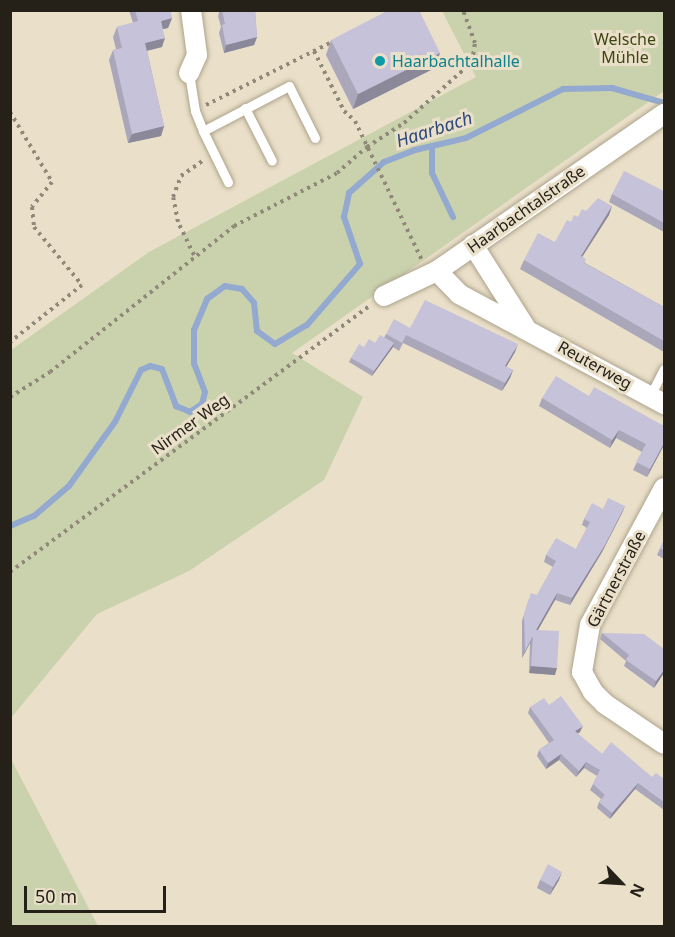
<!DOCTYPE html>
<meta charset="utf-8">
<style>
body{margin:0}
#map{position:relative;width:675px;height:937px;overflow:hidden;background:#eadfc8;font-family:"Noto Sans",sans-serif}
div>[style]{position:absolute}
.green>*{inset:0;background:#cad2ad}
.stream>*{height:6px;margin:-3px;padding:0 3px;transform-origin:3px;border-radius:3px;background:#93a9cf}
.path>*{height:4px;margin-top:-2px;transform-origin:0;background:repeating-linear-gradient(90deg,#908878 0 3px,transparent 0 7.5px)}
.roads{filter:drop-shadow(0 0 2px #ada38d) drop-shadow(0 0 2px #ada38d)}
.service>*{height:9px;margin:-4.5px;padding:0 4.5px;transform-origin:4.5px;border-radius:4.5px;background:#fff}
.minor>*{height:20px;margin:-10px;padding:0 10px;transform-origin:10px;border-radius:10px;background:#fff}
.wall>*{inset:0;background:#aaa7bb}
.shaded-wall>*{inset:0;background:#8b8899}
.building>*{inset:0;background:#c6c2da}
.dots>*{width:16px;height:16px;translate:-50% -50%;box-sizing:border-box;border:3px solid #eadfc8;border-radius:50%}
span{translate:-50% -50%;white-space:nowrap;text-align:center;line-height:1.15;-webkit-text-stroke:6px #eadfc8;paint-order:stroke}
.park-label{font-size:16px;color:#3d4512}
.culture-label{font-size:16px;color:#0d838f}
.left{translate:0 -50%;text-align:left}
.street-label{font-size:16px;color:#252119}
.water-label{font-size:18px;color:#2e4a7c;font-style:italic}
.frame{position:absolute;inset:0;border:12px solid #252119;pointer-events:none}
.north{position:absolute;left:591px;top:853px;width:60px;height:60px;-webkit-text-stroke:4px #eadfc8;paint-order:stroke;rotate:115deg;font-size:16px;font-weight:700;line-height:24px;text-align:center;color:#252119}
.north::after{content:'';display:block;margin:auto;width:21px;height:27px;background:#252119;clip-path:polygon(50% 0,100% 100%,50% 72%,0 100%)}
.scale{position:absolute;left:24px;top:886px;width:142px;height:27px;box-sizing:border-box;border:3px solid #252119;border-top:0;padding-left:8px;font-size:18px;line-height:21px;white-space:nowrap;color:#252119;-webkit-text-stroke:4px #eadfc8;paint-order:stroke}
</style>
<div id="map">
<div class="green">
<i style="clip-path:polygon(442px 11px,664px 11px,664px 91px,292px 353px,363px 397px,324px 480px,189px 571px,97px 614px,11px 718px,11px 350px,149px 252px,476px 77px)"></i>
<i style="clip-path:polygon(10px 759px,11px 759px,98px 926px,11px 926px)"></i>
</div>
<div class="stream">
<i style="left:432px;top:146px;width:27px;rotate:90deg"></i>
<i style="left:432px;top:173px;width:49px;rotate:64.5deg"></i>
<i style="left:10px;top:526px;width:26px;rotate:-23deg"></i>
<i style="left:34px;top:516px;width:46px;rotate:-40.6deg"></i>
<i style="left:69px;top:486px;width:79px;rotate:-54.3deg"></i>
<i style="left:115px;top:422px;width:58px;rotate:-63.4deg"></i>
<i style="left:141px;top:370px;width:10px;rotate:-24deg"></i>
<i style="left:150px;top:366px;width:12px;rotate:14deg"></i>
<i style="left:162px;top:369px;width:40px;rotate:69deg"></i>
<i style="left:176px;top:406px;width:15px;rotate:23deg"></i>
<i style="left:190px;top:412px;width:14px;rotate:-34deg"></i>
<i style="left:202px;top:404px;width:12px;rotate:-76deg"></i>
<i style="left:205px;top:392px;width:30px;rotate:-111deg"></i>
<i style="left:194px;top:364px;width:34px;rotate:-90deg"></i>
<i style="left:194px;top:330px;width:34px;rotate:-67deg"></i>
<i style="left:207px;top:299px;width:22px;rotate:-36deg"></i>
<i style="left:225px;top:286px;width:17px;rotate:10deg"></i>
<i style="left:242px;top:289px;width:18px;rotate:49deg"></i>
<i style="left:254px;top:303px;width:28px;rotate:84deg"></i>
<i style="left:257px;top:331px;width:22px;rotate:36deg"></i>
<i style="left:275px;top:344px;width:37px;rotate:-31deg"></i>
<i style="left:307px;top:325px;width:81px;rotate:-49deg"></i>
<i style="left:360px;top:264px;width:50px;rotate:-108.8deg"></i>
<i style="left:344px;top:217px;width:25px;rotate:-78deg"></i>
<i style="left:349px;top:193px;width:47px;rotate:-41.5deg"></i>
<i style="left:384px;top:162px;width:33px;rotate:-21deg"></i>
<i style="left:415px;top:150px;width:52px;rotate:-13.2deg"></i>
<i style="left:466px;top:138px;width:109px;rotate:-26.8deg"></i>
<i style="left:563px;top:89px;width:49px;rotate:-1.2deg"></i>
<i style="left:612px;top:88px;width:54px;rotate:16.1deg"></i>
</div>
<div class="path">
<i style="left:314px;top:51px;width:67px;rotate:63.4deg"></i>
<i style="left:344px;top:111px;width:15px;rotate:42deg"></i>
<i style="left:355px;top:121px;width:154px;rotate:64.3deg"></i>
<i style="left:206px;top:105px;width:143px;rotate:-26.6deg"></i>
<i style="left:10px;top:112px;width:82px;rotate:59deg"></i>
<i style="left:52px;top:182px;width:32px;rotate:129deg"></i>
<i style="left:32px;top:207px;width:20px;rotate:84deg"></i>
<i style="left:34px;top:227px;width:75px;rotate:50.4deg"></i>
<i style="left:82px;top:285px;width:92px;rotate:141.6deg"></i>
<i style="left:194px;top:255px;width:37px;rotate:-116deg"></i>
<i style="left:178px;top:222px;width:25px;rotate:-101deg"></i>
<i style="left:173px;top:197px;width:22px;rotate:-69deg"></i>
<i style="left:181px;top:176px;width:28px;rotate:-35deg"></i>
<i style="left:10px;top:397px;width:47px;rotate:-32deg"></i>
<i style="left:50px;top:372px;width:235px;rotate:-38.4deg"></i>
<i style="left:234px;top:226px;width:116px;rotate:-27.2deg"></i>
<i style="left:337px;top:173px;width:40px;rotate:-41deg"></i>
<i style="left:367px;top:147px;width:44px;rotate:-33deg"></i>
<i style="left:404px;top:123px;width:91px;rotate:-41.9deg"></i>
<i style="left:472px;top:62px;width:19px;rotate:-81deg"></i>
<i style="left:475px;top:43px;width:35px;rotate:-110deg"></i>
<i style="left:10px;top:572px;width:449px;rotate:-36.5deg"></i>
</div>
<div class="roads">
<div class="service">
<i style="left:189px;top:73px;width:38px;rotate:81deg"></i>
<i style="left:195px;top:111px;width:22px;rotate:68deg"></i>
<i style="left:203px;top:131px;width:97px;rotate:-27.6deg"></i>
<i style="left:289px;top:86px;width:58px;rotate:63.4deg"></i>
<i style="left:245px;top:108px;width:59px;rotate:63deg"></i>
<i style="left:203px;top:131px;width:57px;rotate:63.9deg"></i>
<i style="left:650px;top:396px;width:30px;rotate:-63deg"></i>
</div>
<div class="minor">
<i style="left:189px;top:73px;width:20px;rotate:-66deg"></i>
<i style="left:197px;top:55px;width:45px;rotate:-97.6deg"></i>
<i style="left:473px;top:245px;width:97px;rotate:57.6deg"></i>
<i style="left:437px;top:271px;width:32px;rotate:46deg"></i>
<i style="left:459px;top:294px;width:233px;rotate:28.2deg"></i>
<i style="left:384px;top:296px;width:59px;rotate:-25.3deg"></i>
<i style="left:437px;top:271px;width:276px;rotate:-34.7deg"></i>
<i style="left:664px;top:488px;width:156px;rotate:118.4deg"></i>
<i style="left:590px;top:625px;width:48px;rotate:99.7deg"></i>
<i style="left:582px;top:672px;width:23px;rotate:61deg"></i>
<i style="left:593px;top:692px;width:17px;rotate:45deg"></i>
<i style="left:605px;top:704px;width:71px;rotate:34.1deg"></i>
</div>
</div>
<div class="wall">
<i style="clip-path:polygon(129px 10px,170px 10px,172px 18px,168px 28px,163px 29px,162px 47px,147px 51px,164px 126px,161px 136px,128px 143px,109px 60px,113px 50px,116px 49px,113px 37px,117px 27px,133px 23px)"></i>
<i style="clip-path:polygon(220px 10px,255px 10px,257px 37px,254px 45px,224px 53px,219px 33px,221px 27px,218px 16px)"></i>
<i style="clip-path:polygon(331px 40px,440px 53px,435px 68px,353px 109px,326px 55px)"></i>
<i style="clip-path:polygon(664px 191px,664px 232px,609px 202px,612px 194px)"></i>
<i style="clip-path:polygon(612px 206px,609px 215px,582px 257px,585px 263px,664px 307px,664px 352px,520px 269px,524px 260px,555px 242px,571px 222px,586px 211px)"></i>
<i style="clip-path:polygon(410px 328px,515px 352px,506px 367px,513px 370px,510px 378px,502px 391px,403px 343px,399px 351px,393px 347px,372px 376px,349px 362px,351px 358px,364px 347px,375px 343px,384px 338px,386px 334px)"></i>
<i style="clip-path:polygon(589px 396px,664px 426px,664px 445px,647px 477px,633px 470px,642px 452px,616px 438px,610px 448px,539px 406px,542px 398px)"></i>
<i style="clip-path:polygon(625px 506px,622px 513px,602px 552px,570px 605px,555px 600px,538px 630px,555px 675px,529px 673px,530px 643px,522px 658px,522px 621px,529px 599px,537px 595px,553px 567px,544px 562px,546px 555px,576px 549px,587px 528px,582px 525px,584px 519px,603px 509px)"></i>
<i style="clip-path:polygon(664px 540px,664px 559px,657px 555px)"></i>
<i style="clip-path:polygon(602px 633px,664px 649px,664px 673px,654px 688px,624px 666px,626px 661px,600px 639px)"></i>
<i style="clip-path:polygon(549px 705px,580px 732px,577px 734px,602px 754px,652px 777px,664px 779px,664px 810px,635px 789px,610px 819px,597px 808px,599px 802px,601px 799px,590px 790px,597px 776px,584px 768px,576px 777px,559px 760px,546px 769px,537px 756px,539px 750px,549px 743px,528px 713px,530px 707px)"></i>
<i style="clip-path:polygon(540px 880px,559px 880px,550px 895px,537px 888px)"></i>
</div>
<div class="shaded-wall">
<i style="clip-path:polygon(172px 18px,168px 28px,158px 30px,161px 21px)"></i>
<i style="clip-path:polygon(257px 37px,254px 45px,224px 53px,226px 45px)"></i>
<i style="clip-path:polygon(165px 38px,162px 47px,141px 52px,145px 43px)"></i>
<i style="clip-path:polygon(440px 53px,435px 68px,353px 109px,358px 94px)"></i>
<i style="clip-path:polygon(164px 126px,161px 136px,128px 143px,132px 134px)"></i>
<i style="clip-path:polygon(612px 206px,609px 215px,577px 265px,581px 256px)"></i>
<i style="clip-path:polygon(394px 343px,393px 347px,372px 376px,374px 371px)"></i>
<i style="clip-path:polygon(518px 344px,515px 352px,502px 374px,505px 366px)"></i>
<i style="clip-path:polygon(513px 370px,510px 378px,502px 391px,505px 383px)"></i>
<i style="clip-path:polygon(619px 430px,616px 438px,610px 448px,612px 440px)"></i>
<i style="clip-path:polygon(664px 443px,664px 445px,647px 477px,650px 469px)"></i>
<i style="clip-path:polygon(625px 506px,622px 513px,602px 552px,570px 605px,572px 598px)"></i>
<i style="clip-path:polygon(557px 593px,555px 600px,534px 637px,536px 630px)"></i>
<i style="clip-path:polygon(533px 636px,530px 643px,522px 658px,525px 651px)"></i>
<i style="clip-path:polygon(531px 666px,557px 668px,555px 675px,529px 673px)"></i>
<i style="clip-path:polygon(664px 670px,664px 673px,654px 688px,656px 681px)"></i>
<i style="clip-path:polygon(583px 726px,580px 732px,572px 737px,575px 731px)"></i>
<i style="clip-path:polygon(561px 754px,559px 760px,546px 769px,548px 763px)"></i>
<i style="clip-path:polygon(586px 762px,584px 768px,576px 777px,579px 771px)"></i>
<i style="clip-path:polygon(638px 783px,635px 789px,610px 819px,612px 813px)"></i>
<i style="clip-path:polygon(562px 872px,559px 880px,550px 895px,553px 887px)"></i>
</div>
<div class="building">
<i style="clip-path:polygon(135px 10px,170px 10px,172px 18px,161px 21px,165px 38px,145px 43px,164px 126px,132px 134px,113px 50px,122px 48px,117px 27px,138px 21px)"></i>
<i style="clip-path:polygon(222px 10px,255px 10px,257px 37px,226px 45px,222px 25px,225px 24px)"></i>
<i style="clip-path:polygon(389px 10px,419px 10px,440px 53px,358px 94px,331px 40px)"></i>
<i style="clip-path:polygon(624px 171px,664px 191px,664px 223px,612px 194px)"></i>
<i style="clip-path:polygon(598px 198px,612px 206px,581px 256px,586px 259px,584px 263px,664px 307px,664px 341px,524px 260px,538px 233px,555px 242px,567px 220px,571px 222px,574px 215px,578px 217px,582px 209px,586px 211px)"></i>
<i style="clip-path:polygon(425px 300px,518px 344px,505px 366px,513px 370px,505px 383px,406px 335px,402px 343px,386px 334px,394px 319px,410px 328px)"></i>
<i style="clip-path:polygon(380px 335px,394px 343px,374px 371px,351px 358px,359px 344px,364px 347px,369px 339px,375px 343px)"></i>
<i style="clip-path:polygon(556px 376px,589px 396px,594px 387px,664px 426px,664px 443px,650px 469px,636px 462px,646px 444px,619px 430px,612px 440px,542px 398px)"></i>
<i style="clip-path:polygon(608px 498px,625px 506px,605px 545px,572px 598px,557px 593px,536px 630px,559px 631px,557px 668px,531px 666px,533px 636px,525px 651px,524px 614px,531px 593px,537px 595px,556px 561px,546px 555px,556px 538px,576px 549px,590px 522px,584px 519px,592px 503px,603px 509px)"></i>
<i style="clip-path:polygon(664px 540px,664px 551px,660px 548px)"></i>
<i style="clip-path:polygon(602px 633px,644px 634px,664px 649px,664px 670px,656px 681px,626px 660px,629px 655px)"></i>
<i style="clip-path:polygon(561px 696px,583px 726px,575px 731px,602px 754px,611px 742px,652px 777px,656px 773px,664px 779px,664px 802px,638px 783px,612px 813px,599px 802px,605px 795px,593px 784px,600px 770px,586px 762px,579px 771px,561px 754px,548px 763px,539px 750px,554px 740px,530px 707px,544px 698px,549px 705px)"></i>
<i style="clip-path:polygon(548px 864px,562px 872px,553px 887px,540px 880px)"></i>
</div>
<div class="dots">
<i style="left:380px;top:61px;background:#0f9aa8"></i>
</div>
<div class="park-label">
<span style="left:625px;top:48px">Welsche<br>Mühle</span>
</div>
<div class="culture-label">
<span class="left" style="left:392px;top:61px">Haarbachtalhalle</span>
</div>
<div class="street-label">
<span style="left:526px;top:209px;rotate:-35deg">Haarbachtalstraße</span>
<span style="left:595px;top:365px;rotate:29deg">Reuterweg</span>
<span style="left:190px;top:424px;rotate:-36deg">Nirmer Weg</span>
<span style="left:616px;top:579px;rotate:-62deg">Gärtnerstraße</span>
</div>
<div class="water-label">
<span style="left:434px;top:129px;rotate:-18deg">Haarbach</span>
</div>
<div class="frame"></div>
<div class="north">N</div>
<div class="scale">50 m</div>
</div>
